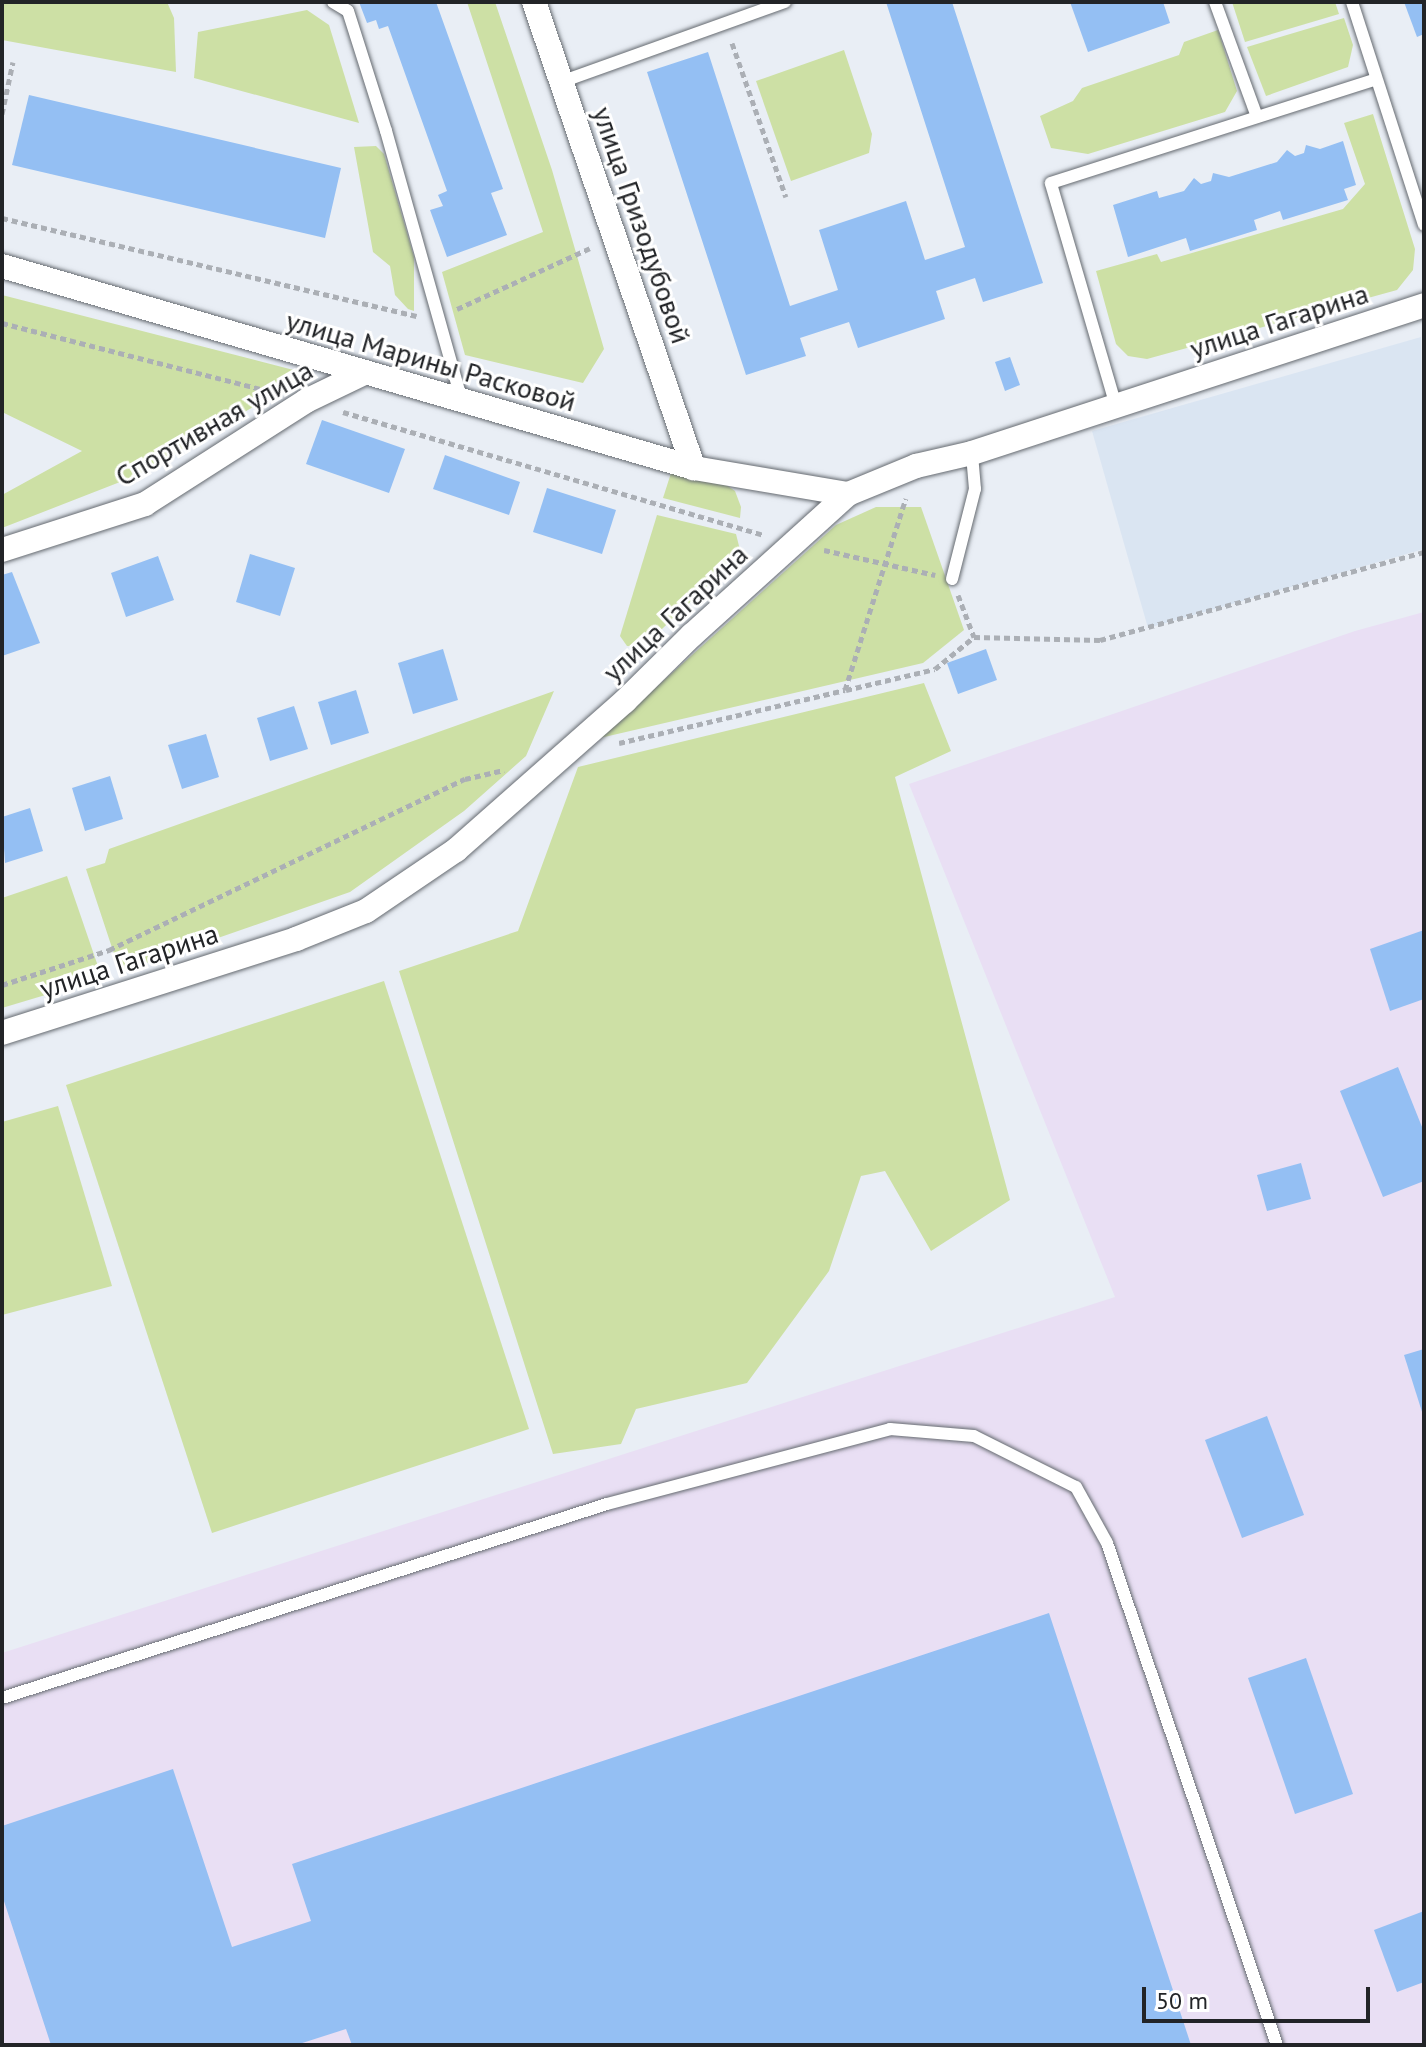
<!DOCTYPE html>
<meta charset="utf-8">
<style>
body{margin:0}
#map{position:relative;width:1426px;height:2047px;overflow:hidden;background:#e9eef5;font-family:"PT Sans",sans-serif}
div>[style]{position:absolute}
.built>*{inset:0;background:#dae5f2}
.industrial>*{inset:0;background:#e9dff4}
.green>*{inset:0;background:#cde0a5}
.building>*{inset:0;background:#94bff3}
.path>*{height:5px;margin-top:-2.5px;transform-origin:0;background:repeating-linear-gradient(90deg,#abafb5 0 6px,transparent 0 10px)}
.roads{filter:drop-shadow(0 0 2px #656a70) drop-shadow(0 0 2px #656a70)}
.service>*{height:12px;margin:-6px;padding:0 6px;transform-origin:6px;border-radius:6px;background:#fff}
.minor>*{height:24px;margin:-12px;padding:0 12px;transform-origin:12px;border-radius:12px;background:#fff}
span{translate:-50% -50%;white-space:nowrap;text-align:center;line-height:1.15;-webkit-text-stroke:6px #fff;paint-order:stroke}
.street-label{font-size:28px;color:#222427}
.frame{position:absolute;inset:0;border:4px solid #222427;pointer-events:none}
.scale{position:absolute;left:1142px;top:1987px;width:228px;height:36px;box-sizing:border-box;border:4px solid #222427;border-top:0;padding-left:10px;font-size:24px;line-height:28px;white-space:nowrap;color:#222427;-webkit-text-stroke:6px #fff;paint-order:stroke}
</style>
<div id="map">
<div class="built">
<i style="clip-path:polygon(1421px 337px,1424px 549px,1148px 628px,1092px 431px)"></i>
</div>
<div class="industrial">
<i style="clip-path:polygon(1424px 612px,1424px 2045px,2px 2045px,2px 1653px,1115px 1297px,909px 784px,1355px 631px)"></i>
</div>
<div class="green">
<i style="clip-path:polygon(2px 2px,167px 2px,174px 18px,176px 72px,2px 40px)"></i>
<i style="clip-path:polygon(467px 2px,495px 2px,552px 170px,604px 349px,583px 383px,465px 355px,442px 272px,543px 232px)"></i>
<i style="clip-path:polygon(1232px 2px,1335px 2px,1339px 14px,1245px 42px)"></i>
<i style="clip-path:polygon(307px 10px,329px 25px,359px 123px,194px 78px,198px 32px)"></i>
<i style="clip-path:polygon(1344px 18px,1353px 45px,1348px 67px,1266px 96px,1247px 47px)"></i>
<i style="clip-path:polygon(1218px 30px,1237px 91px,1225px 112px,1088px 154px,1051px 148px,1040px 116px,1073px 101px,1082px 88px,1179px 55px,1184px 42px)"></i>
<i style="clip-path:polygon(844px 50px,872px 134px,869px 153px,791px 181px,756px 81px)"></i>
<i style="clip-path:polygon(1373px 114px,1415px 249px,1413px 270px,1397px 290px,1147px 359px,1128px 356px,1116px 344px,1096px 271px,1157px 254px,1161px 262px,1343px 209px,1365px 184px,1344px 123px)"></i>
<i style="clip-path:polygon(376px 146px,384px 154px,414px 257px,414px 311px,408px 309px,395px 295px,390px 266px,373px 252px,354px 147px)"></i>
<i style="clip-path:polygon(2px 295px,309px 374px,138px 475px,2px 528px,2px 495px,82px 451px,2px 412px)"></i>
<i style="clip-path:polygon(672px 470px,719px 480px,735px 491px,741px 507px,740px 518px,663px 498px)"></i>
<i style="clip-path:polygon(876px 507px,921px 507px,964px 630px,923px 663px,600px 738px,836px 525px)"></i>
<i style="clip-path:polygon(657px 515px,736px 534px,741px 554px,643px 647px,627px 646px,620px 636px)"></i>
<i style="clip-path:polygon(924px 683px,951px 751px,895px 777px,1010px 1200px,931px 1251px,885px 1171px,861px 1176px,829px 1271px,747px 1383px,636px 1409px,621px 1444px,553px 1454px,399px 971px,518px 931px,578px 767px)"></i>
<i style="clip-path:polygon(554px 691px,526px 756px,464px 811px,350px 892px,120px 972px,86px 869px,105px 863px,109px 849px)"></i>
<i style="clip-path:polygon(67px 876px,102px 978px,2px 1008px,2px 898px)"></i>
<i style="clip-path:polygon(384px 981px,529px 1429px,212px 1533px,66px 1085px)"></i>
<i style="clip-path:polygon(58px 1106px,112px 1286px,2px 1315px,2px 1122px)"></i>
</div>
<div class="building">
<i style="clip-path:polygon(359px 2px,436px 2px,503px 189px,491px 193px,507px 235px,447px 257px,430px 210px,443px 206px,438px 195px,447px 191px,388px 26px,379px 29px,376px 20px,367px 23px)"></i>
<i style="clip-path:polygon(886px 2px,952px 2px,1043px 283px,983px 302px,975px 278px,936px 291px,945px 319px,858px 348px,849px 322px,800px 338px,806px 356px,746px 375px,647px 72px,708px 52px,790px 306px,838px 290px,819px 230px,906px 201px,925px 260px,965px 247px)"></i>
<i style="clip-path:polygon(1070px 2px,1163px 2px,1170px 23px,1088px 52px)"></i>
<i style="clip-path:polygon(1404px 2px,1424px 2px,1424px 34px,1417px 37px)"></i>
<i style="clip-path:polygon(29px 95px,341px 168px,325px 238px,12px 165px)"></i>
<i style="clip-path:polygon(1343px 141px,1356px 185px,1344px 189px,1348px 200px,1283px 220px,1280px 211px,1254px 220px,1257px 230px,1190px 251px,1186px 238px,1128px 257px,1113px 205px,1157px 191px,1159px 198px,1184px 191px,1194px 178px,1201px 184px,1211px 181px,1213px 173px,1229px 177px,1277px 162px,1287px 150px,1295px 156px,1304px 153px,1306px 145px,1320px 149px)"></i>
<i style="clip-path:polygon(1010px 357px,1020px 385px,1005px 391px,995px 362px)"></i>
<i style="clip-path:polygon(322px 420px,405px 449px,389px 493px,306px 464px)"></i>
<i style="clip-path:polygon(445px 455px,520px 482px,509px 515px,433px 489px)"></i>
<i style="clip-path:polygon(547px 488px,616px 510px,602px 554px,533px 532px)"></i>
<i style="clip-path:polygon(250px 554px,295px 568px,280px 616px,236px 602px)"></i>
<i style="clip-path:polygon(158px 556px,174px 600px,126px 617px,111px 573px)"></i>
<i style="clip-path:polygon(12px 572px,40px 643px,2px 656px,2px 575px)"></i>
<i style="clip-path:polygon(443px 649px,458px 700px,413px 714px,398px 663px)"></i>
<i style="clip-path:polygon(986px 649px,997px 680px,958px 694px,947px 663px)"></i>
<i style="clip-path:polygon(356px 690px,369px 733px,331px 745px,318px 702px)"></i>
<i style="clip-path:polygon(294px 706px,308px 749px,270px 761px,257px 718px)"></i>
<i style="clip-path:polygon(206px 734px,219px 777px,182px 789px,168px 745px)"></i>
<i style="clip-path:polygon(110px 776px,123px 819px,85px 831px,72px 788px)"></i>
<i style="clip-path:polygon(30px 808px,43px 851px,5px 863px,2px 817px)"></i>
<i style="clip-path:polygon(1424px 930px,1424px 999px,1390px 1011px,1370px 949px)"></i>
<i style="clip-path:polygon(1398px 1067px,1424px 1132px,1424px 1181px,1383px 1197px,1340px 1091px)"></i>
<i style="clip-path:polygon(1301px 1163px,1311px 1199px,1267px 1211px,1257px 1175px)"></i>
<i style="clip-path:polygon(1424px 1349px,1424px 1415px,1423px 1415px,1404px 1355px)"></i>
<i style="clip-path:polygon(1267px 1416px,1304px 1515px,1242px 1538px,1205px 1440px)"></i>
<i style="clip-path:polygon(1049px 1613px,1191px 2045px,352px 2045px,346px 2029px,296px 2045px,51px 2045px,2px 1895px,2px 1826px,173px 1769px,232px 1947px,311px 1921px,292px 1864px)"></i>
<i style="clip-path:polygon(1306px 1658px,1353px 1794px,1295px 1814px,1248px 1678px)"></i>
<i style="clip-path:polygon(1424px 1911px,1424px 1982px,1397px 1992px,1374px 1930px)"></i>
</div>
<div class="path">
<i style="left:732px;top:43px;width:163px;rotate:70.7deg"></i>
<i style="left:2px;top:114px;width:53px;rotate:-78.1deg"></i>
<i style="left:2px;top:218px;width:426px;rotate:13.3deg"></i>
<i style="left:457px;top:309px;width:146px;rotate:-24.6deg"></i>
<i style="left:2px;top:323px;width:279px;rotate:14.3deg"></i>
<i style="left:343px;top:412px;width:439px;rotate:16.3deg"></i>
<i style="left:824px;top:550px;width:114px;rotate:12.7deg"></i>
<i style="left:958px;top:595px;width:45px;rotate:69.1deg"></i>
<i style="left:974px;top:637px;width:126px;rotate:1.4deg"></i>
<i style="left:1100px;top:640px;width:336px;rotate:-15.2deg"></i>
<i style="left:846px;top:690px;width:91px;rotate:-13.3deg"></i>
<i style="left:935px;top:669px;width:50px;rotate:-39.4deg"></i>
<i style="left:619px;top:743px;width:232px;rotate:-13.2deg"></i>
<i style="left:845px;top:690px;width:201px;rotate:-72.4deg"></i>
<i style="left:2px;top:985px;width:113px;rotate:-18.1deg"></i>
<i style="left:109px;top:950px;width:395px;rotate:-25.7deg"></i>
<i style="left:465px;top:779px;width:40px;rotate:-13deg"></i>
</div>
<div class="roads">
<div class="service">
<i style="left:333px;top:2px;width:17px;rotate:31deg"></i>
<i style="left:348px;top:11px;width:126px;rotate:72.4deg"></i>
<i style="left:386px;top:131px;width:280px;rotate:74.3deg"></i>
<i style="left:1215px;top:2px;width:122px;rotate:69.9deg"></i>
<i style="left:1352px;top:2px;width:234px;rotate:72.1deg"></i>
<i style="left:561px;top:82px;width:238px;rotate:-19.7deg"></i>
<i style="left:1116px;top:406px;width:232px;rotate:-106.3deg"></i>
<i style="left:1051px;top:183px;width:341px;rotate:-17.7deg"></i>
<i style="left:952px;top:579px;width:93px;rotate:-75.7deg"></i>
<i style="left:975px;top:489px;width:36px;rotate:-95deg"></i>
<i style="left:2px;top:1698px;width:635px;rotate:-17.78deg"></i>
<i style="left:607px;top:1504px;width:293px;rotate:-14.8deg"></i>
<i style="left:890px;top:1429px;width:84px;rotate:4.8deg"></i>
<i style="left:974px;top:1436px;width:114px;rotate:26.6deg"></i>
<i style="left:1076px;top:1487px;width:64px;rotate:61deg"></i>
<i style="left:1107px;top:1543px;width:530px;rotate:71.29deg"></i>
</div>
<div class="minor">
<i style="left:534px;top:2px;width:493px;rotate:71.1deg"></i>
<i style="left:2px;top:266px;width:721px;rotate:16.27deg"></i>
<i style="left:694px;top:468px;width:156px;rotate:9.6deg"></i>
<i style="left:2px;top:550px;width:150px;rotate:-17.8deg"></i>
<i style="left:145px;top:504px;width:191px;rotate:-32.6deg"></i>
<i style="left:306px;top:401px;width:64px;rotate:-25.8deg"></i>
<i style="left:2px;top:1033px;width:309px;rotate:-17.7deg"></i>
<i style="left:296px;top:939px;width:75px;rotate:-21.8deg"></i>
<i style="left:366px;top:911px;width:109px;rotate:-34.1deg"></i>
<i style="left:456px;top:850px;width:225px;rotate:-41.4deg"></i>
<i style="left:625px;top:701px;width:94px;rotate:-44.6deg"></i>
<i style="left:692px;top:635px;width:210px;rotate:-42.1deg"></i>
<i style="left:848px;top:494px;width:74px;rotate:-22.4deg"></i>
<i style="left:916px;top:466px;width:57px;rotate:-13.1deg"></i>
<i style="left:972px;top:453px;width:476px;rotate:-18.1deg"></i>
</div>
</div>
<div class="street-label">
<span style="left:642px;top:225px;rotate:71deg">улица Гризодубовой</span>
<span style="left:1279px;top:321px;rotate:-18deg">улица Гагарина</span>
<span style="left:431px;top:361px;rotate:16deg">улица Марины Расковой</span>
<span style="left:214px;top:423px;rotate:-30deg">Спортивная улица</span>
<span style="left:675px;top:613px;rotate:-43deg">улица Гагарина</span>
<span style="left:129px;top:961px;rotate:-18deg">улица Гагарина</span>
</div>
<div class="frame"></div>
<div class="scale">50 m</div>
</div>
